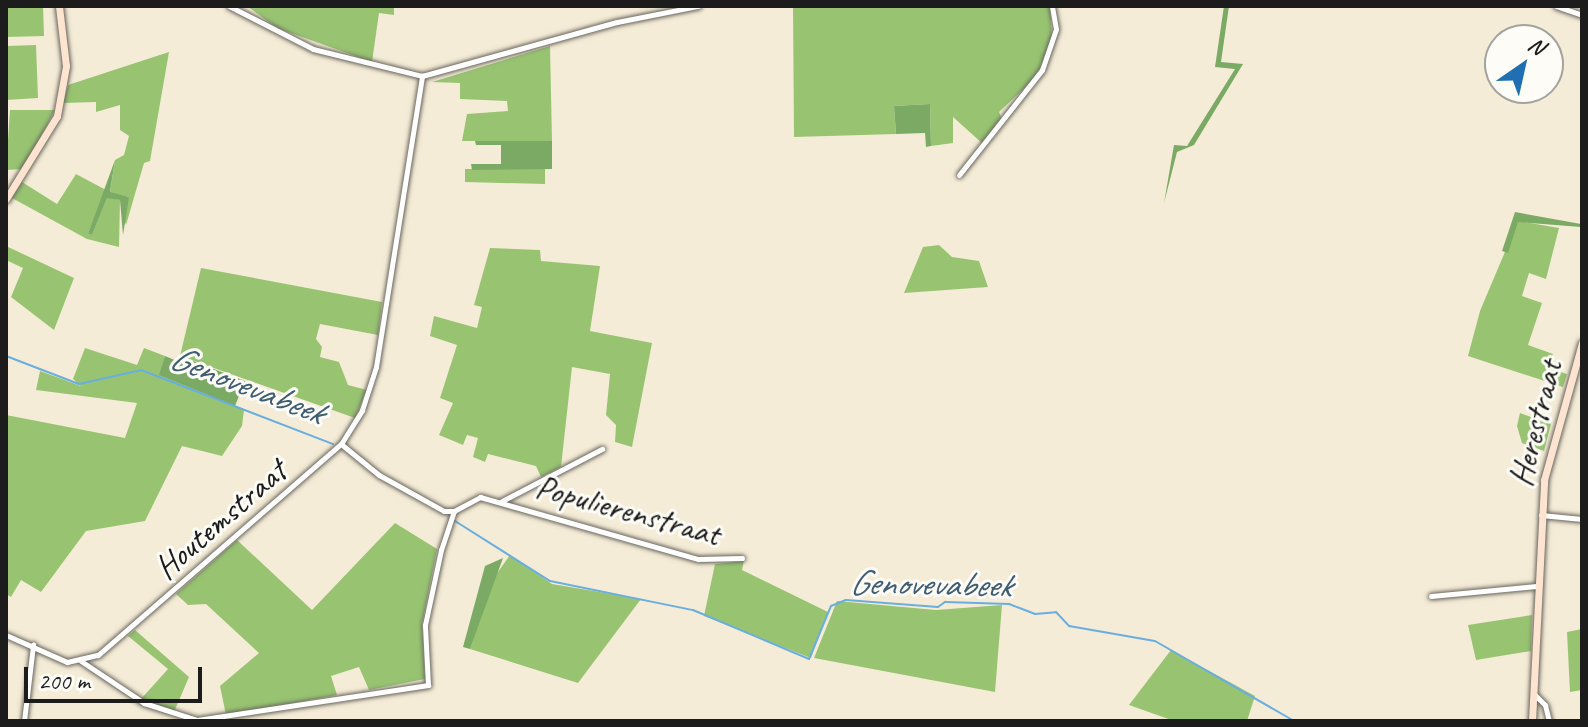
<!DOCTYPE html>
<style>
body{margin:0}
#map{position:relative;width:1588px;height:727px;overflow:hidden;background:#f5ecd7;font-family:Caveat,sans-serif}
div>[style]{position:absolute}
.green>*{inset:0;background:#98c472}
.forest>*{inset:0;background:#7aaa64}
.stream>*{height:2px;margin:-1px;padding:0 1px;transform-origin:1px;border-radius:1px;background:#69aedf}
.roads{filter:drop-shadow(0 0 2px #68655d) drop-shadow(0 0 2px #68655d)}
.street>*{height:5px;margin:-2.5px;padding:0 2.5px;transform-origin:2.5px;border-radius:2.5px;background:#fff}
.secondary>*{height:7px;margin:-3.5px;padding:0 3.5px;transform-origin:3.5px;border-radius:3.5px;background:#fde4d1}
span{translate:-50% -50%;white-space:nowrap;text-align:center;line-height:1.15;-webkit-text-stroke:6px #fdfcf7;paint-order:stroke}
.street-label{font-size:34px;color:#1c1c1c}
.water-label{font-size:36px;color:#3f5e74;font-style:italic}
.frame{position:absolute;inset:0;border:8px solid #1c1c1c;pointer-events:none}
.north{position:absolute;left:1484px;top:24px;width:80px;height:80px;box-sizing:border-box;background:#fdfcf7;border:2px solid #a3a29f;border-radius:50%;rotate:34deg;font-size:22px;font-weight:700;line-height:32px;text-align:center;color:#1c1c1c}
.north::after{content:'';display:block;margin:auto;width:28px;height:36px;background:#1f6fb2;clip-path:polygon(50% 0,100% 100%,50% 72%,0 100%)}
.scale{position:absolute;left:24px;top:667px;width:178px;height:36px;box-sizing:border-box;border:4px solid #1c1c1c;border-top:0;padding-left:10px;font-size:24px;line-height:28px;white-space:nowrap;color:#1c1c1c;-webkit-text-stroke:6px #fdfcf7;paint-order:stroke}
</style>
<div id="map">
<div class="green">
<i style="clip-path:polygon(6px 6px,43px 6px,44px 36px,6px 37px)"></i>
<i style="clip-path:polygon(247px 6px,394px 6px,394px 15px,379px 13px,372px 62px,277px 28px)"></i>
<i style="clip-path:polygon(793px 6px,1050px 6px,1052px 40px,1036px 77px,999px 112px,1003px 121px,983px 144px,953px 117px,953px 143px,931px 146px,930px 104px,894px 106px,896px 134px,794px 137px)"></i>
<i style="clip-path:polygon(36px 45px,38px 98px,6px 100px,6px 46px)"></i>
<i style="clip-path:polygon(550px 46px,552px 141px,462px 141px,467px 114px,508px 111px,507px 101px,460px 99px,460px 83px,432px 82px)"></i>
<i style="clip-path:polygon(169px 52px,150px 161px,144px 163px,126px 225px,122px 214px,129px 197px,110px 193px,115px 160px,124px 155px,129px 136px,120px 130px,120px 105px,96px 112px,96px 102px,63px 103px,68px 85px)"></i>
<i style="clip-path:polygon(10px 110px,55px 110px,24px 169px,6px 170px)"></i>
<i style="clip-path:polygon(465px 169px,545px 169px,545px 184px,465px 182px)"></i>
<i style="clip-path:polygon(76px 174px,106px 190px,88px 234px,92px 235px,107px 197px,120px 200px,119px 247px,87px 239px,12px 198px,22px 182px,57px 204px)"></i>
<i style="clip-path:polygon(1518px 221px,1559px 228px,1546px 279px,1529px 273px,1522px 296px,1542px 303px,1528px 345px,1553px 354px,1548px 368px,1567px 374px,1563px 387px,1468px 356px,1480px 311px)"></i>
<i style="clip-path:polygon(939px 245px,952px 257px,979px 261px,988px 287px,904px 293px,923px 247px)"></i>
<i style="clip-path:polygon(6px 246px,74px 278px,54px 330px,11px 297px,23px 268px,6px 260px)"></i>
<i style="clip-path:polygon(490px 248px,540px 250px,541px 261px,600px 266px,590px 331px,652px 343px,632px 447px,615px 442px,616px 425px,606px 415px,610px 374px,572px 367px,561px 467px,541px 477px,536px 466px,488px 454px,485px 462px,473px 457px,478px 438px,467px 435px,463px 445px,439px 435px,453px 403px,440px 398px,457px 345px,430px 336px,434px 316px,477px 328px,482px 307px,474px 305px)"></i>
<i style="clip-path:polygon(201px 268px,382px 302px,378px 335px,320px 324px,316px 339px,322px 347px,320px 357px,339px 362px,348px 385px,367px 390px,355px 418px,180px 356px)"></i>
<i style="clip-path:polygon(85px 348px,137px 365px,144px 348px,165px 356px,160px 375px,244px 410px,242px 426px,222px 456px,182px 446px,145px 521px,86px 531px,41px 592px,21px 580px,11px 597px,6px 594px,6px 415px,125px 438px,137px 403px,36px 390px,40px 371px,81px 386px,73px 379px)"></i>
<i style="clip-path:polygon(1520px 413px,1551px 424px,1544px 451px,1522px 443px,1517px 426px)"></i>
<i style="clip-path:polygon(395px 523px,437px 549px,422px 624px,425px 679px,369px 690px,359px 667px,331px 676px,337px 695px,226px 715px,220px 686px,259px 653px,206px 604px,188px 605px,176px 594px,237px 540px,312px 610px)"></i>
<i style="clip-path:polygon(510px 555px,552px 584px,641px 599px,578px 683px,470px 649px,493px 579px)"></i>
<i style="clip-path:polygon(744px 561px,742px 570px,828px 612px,811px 658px,704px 616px,715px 564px)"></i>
<i style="clip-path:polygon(837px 601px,936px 610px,1002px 605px,995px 692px,814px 658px)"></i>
<i style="clip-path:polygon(1532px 615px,1531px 651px,1476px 660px,1468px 625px)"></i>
<i style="clip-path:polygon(1582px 629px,1582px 690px,1570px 692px,1567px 632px)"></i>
<i style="clip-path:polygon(135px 630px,189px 677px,174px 712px,141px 699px,168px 669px,128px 636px)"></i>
<i style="clip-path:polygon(1171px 650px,1255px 696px,1247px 721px,1174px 721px,1129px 705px)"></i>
</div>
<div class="forest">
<i style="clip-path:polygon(1224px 6px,1229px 6px,1221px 62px,1243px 64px,1194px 145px,1177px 152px,1164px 203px,1174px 145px,1187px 146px,1235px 69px,1215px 67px)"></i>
<i style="clip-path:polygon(930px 104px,931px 146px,926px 147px,925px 133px,896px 134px,894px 106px)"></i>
<i style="clip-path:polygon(475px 141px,552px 141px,552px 169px,472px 170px,471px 164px,501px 164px,501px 145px,476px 145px)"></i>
<i style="clip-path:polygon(115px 160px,110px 192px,129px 197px,123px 235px,120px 200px,107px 198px,92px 235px,88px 234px)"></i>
<i style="clip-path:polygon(1515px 212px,1581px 224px,1581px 227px,1518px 222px,1508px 253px,1502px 251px)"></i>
<i style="clip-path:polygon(165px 356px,177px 361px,180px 356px,245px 381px,235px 406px,159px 375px)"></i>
<i style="clip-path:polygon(503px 558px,470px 649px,463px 647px,485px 566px)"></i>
</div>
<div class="stream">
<i style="left:6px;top:356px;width:78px;rotate:21deg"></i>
<i style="left:79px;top:384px;width:64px;rotate:-12.7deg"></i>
<i style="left:141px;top:370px;width:206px;rotate:21.1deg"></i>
<i style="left:455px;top:521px;width:112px;rotate:32.3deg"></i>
<i style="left:550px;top:581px;width:146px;rotate:11.5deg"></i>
<i style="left:693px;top:610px;width:126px;rotate:22.9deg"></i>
<i style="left:809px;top:659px;width:57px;rotate:-67.5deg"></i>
<i style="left:831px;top:606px;width:16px;rotate:-22deg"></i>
<i style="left:846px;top:600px;width:92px;rotate:4.4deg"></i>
<i style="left:938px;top:607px;width:9px;rotate:-36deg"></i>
<i style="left:945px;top:602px;width:64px;rotate:1.8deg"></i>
<i style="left:1009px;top:604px;width:28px;rotate:21deg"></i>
<i style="left:1035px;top:614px;width:21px;rotate:-5deg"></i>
<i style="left:1056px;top:612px;width:19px;rotate:47deg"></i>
<i style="left:1069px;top:626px;width:87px;rotate:9.9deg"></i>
<i style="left:1155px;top:641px;width:160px;rotate:29.9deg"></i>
</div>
<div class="roads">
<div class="street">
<i style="left:229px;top:6px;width:94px;rotate:27.1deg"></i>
<i style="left:313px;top:49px;width:112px;rotate:13.9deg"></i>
<i style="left:422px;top:76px;width:202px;rotate:-15.5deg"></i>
<i style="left:617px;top:22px;width:83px;rotate:-11.2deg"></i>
<i style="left:1556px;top:6px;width:28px;rotate:19deg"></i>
<i style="left:959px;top:175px;width:134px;rotate:-51.7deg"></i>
<i style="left:1042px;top:70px;width:43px;rotate:-71.1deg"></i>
<i style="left:1056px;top:29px;width:23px;rotate:-100deg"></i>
<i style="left:341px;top:444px;width:49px;rotate:39.2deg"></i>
<i style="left:379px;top:475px;width:74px;rotate:29deg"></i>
<i style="left:444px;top:511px;width:10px"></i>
<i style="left:502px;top:501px;width:113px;rotate:-27.5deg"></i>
<i style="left:1541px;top:515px;width:41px;rotate:5.6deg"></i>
<i style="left:1431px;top:596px;width:106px;rotate:-5.4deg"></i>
<i style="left:6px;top:635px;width:67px;rotate:23.9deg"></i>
<i style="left:67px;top:662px;width:32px;rotate:-13deg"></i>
<i style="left:98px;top:655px;width:322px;rotate:-41deg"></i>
<i style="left:341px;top:444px;width:40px;rotate:-58deg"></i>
<i style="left:362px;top:410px;width:45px;rotate:-72deg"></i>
<i style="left:376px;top:367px;width:295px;rotate:-81deg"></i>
<i style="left:81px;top:661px;width:76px;rotate:33.7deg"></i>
<i style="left:144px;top:703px;width:56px;rotate:17.8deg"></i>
<i style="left:197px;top:720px;width:234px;rotate:-8.6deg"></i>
<i style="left:428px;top:685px;width:60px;rotate:-92.9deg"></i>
<i style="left:425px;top:625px;width:77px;rotate:-78deg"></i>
<i style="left:441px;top:550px;width:41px;rotate:-71.6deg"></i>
<i style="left:454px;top:511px;width:30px;rotate:-28deg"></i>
<i style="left:480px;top:497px;width:227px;rotate:15.9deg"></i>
<i style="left:698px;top:559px;width:44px;rotate:-1.3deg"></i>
<i style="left:1534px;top:694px;width:16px;rotate:45deg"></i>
<i style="left:1545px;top:705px;width:16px;rotate:76deg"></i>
<i style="left:24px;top:721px;width:77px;rotate:-83.2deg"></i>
</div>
<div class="secondary">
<i style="left:6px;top:199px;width:97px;rotate:-58.4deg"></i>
<i style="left:57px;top:116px;width:51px;rotate:-79.8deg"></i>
<i style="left:66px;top:66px;width:60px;rotate:-96.7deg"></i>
<i style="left:1532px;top:721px;width:241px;rotate:-87.1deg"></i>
<i style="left:1544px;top:480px;width:142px;rotate:-74.5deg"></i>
</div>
</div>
<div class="street-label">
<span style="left:1535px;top:423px;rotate:-76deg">Herestraat</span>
<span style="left:628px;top:510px;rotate:15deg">Populierenstraat</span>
<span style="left:220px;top:519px;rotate:-41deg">Houtemstraat</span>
</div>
<div class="water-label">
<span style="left:247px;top:385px;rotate:21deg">Genovevabeek</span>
<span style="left:930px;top:584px;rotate:1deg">Genovevabeek</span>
</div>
<div class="frame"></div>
<div class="north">N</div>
<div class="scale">200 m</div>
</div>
